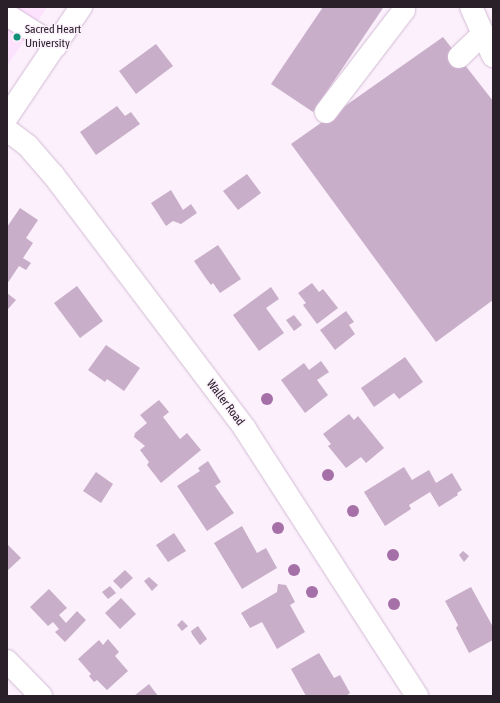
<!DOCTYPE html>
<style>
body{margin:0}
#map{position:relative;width:500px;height:703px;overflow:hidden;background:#fbf0fb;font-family:"Asap Condensed",sans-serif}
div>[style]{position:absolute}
.built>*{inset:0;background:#fde2fe}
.building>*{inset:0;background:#c8aec9}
.roads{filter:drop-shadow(0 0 1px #d3b9d5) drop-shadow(0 0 1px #d3b9d5)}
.minor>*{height:22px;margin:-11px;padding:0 11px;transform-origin:11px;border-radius:11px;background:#fff}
.major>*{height:22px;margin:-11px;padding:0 11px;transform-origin:11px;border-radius:11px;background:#fff}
.trees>*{width:12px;height:12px;margin:-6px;border-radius:50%;background:#a570a8}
.dots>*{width:11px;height:11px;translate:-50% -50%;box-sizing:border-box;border:2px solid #fbf0fb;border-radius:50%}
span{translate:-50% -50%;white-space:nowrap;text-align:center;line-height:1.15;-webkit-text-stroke:3px #fbf0fb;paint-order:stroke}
.poi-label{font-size:12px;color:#2a202a}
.left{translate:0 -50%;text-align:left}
.street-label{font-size:12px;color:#2a202a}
.frame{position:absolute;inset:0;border:8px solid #2a202a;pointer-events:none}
</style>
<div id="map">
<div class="built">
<i style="clip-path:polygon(7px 7px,47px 7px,7px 66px)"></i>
</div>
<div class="building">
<i style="clip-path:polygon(323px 7px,383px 8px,313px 112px,271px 84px)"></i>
<i style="clip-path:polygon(443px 37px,493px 101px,493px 300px,436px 342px,291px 144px)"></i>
<i style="clip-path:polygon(156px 44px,173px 66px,136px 94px,119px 71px)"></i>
<i style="clip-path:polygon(117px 106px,125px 116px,131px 112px,140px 124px,96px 155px,80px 132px)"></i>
<i style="clip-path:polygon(247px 174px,261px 193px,238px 210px,223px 191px)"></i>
<i style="clip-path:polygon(171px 190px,183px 210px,191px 204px,197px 213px,181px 224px,173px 221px,166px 226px,151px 203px)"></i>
<i style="clip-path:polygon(20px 208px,38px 220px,26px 238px,33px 243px,23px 258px,31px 263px,26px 270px,19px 266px,7px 284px,7px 227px)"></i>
<i style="clip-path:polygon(218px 245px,241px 279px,220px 293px,213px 283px,211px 285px,205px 277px,194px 261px)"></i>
<i style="clip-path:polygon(312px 283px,319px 292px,323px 289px,338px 308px,317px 324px,303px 305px,306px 303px,298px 293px)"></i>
<i style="clip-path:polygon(77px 286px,103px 321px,80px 338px,54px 303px)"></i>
<i style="clip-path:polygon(271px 287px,279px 299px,266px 308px,284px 333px,259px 351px,233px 315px)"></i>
<i style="clip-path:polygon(7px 293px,16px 300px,8px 309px,7px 308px)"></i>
<i style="clip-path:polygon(346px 311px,354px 322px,349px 325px,355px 334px,335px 350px,320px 330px)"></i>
<i style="clip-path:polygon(294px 315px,302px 325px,294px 331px,286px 320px)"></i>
<i style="clip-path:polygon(106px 345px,140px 368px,124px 391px,107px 379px,105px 382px,88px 370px)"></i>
<i style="clip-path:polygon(405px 357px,423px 382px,399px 399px,394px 393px,374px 407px,361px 388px)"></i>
<i style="clip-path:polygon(321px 361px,329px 372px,317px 380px,328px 395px,305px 413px,281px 380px,304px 363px,309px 370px)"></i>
<i style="clip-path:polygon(159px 400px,169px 412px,163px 417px,180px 439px,187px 433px,201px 450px,161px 483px,147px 465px,149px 462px,140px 450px,145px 446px,134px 437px,135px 433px,147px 423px,140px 415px)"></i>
<i style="clip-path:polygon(349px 414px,354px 420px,358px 416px,384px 448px,366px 463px,361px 457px,346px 468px,328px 446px,331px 444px,323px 434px)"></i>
<i style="clip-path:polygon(208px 461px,221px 482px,215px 486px,234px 513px,207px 531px,177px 486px,200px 471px,198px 468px)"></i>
<i style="clip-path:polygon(404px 467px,412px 480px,429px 470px,436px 483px,452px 473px,462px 490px,457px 493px,458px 495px,439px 507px,430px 492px,409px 505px,411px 509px,385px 526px,364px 492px)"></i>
<i style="clip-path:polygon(96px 472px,113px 484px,101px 503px,83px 491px)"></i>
<i style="clip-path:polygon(242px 526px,257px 553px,266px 548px,277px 568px,242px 589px,214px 543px)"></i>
<i style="clip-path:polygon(174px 533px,186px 551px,168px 562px,156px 545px)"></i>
<i style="clip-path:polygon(7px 544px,21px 558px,7px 571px)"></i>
<i style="clip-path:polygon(463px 551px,469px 556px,464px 562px,459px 555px)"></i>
<i style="clip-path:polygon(125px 570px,133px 578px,121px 589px,113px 581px)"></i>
<i style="clip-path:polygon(149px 577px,158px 585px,152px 591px,144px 581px)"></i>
<i style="clip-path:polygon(278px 584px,286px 585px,295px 602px,290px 605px,305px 632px,277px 649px,262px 622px,250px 628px,241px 613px,277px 592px)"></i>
<i style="clip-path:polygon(110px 586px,116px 593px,108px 599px,102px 592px)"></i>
<i style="clip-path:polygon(471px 587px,493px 627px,493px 640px,469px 653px,456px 628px,458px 625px,445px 601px)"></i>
<i style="clip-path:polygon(49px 589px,67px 608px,59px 615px,66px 623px,77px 611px,86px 620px,65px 642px,55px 632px,59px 629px,53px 622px,48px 626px,30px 607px)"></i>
<i style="clip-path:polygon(121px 598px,136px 614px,120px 629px,105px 613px)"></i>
<i style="clip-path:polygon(182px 620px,188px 626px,182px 631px,177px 625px)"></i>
<i style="clip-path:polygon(198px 626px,207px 639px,200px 645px,192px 634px,191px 631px)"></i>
<i style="clip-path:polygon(108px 639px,119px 652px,115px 656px,128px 671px,107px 690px,97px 680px,94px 682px,89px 676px,91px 674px,78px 659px,99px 640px,103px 645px)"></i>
<i style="clip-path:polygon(319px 653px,334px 678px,340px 675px,350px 693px,346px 696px,306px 696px,291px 669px)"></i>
<i style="clip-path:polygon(149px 684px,158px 696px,134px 696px)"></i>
</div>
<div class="roads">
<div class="minor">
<i style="left:471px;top:7px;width:54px;rotate:65.8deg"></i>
<i style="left:7px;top:15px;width:58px;rotate:32.3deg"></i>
<i style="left:459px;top:57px;width:33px;rotate:-44deg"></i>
<i style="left:326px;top:112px;width:128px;rotate:-52.6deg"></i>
<i style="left:404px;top:10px;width:3px;rotate:-108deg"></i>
<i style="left:7px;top:130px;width:26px;rotate:37deg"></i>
<i style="left:28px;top:146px;width:40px;rotate:49deg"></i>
<i style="left:54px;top:176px;width:317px;rotate:52.9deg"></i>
<i style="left:245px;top:429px;width:318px;rotate:57.2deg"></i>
</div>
<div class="major">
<i style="left:7px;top:117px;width:133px;rotate:-56.1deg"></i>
<i style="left:7px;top:661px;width:49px;rotate:45.8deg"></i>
</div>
</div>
<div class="trees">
<i style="left:267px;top:399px"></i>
<i style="left:328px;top:475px"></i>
<i style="left:353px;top:511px"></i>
<i style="left:278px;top:528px"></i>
<i style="left:393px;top:555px"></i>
<i style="left:294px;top:570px"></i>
<i style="left:312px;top:592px"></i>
<i style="left:394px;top:604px"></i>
</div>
<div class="dots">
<i style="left:17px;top:37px;background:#119178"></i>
</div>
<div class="poi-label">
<span class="left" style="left:25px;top:37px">Sacred Heart<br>University</span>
</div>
<div class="street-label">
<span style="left:225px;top:403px;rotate:53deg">Waller Road</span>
</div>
<div class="frame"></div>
</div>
